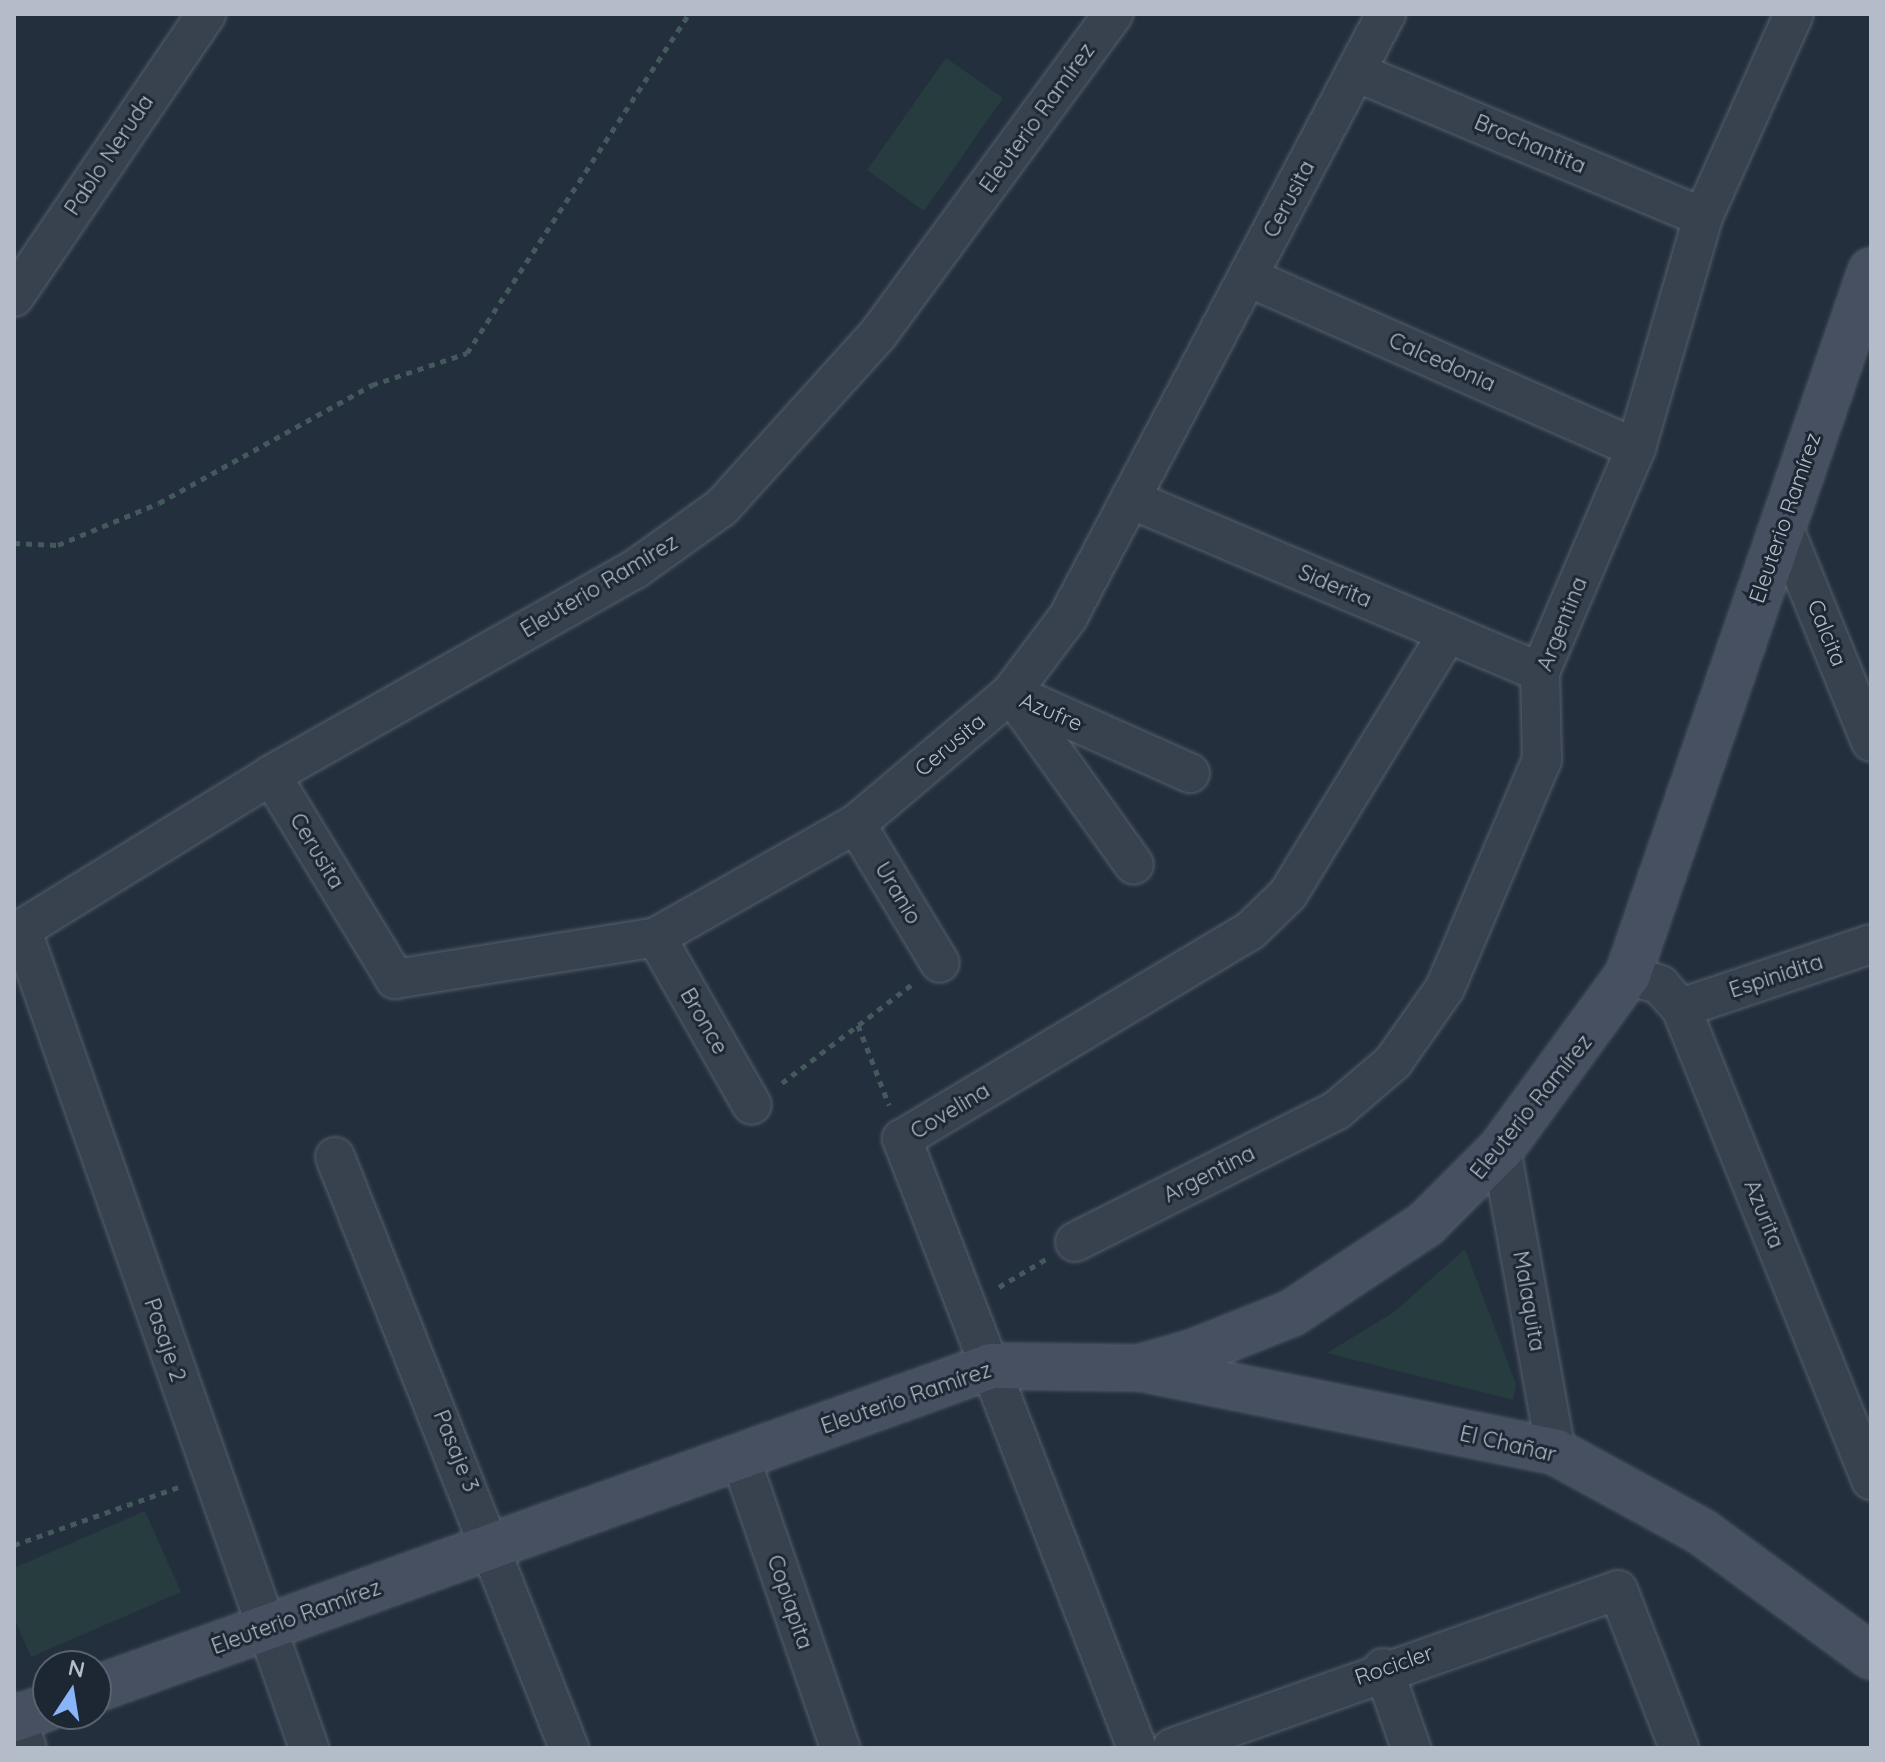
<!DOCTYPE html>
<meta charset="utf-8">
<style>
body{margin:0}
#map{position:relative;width:1885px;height:1762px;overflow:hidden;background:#242f3e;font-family:Quicksand,sans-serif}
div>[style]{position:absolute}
.green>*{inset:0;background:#263c3f}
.path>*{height:5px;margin-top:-2.5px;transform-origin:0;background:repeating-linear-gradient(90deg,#44595c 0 6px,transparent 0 12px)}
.roads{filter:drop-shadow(0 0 2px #565f6c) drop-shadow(0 0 2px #565f6c)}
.street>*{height:38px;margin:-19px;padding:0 19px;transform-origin:19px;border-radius:19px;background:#38414e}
.secondary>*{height:44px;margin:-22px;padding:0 22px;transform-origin:22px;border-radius:22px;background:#465061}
span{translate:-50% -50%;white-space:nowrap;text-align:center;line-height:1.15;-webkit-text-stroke:6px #1d2633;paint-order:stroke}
.street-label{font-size:22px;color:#b4bcc9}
.frame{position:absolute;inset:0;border:16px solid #b4bcc9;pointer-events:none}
.north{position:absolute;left:32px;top:1650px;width:80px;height:80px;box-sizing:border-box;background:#1d2633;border:2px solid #59626f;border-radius:50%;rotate:12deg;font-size:22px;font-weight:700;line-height:32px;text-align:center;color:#b4bcc9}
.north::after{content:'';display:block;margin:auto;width:28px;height:36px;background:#8ab4f8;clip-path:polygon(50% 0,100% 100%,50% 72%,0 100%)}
</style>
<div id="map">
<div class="green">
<i style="clip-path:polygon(946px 58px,1003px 98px,924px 211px,867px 170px)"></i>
<i style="clip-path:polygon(1465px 1249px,1516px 1384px,1513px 1400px,1327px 1353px,1394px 1312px)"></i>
<i style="clip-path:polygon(145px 1511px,181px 1592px,31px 1657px,14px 1618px,14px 1568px)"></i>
</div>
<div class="path">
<i style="left:14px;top:543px;width:44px;rotate:2.6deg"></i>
<i style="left:58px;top:545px;width:109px;rotate:-22.6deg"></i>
<i style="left:159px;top:503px;width:244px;rotate:-29deg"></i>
<i style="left:372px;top:385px;width:100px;rotate:-18.6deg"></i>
<i style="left:467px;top:353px;width:405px;rotate:-56.8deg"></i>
<i style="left:858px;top:1025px;width:86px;rotate:68.8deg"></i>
<i style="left:782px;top:1083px;width:162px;rotate:-37.2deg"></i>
<i style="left:999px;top:1287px;width:55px;rotate:-30.8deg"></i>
<i style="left:14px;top:1545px;width:175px;rotate:-19.4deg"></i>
</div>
<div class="roads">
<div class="street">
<i style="left:1356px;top:72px;width:376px;rotate:22.7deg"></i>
<i style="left:1248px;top:277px;width:424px;rotate:23.8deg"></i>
<i style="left:14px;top:297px;width:342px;rotate:-55.8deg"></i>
<i style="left:1130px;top:499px;width:445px;rotate:22.9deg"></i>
<i style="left:1782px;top:524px;width:235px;rotate:67.8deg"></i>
<i style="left:1011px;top:693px;width:211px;rotate:54.4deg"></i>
<i style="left:1013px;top:694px;width:194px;rotate:24.1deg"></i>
<i style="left:271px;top:775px;width:239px;rotate:58.7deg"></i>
<i style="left:395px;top:979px;width:264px;rotate:-9.1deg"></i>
<i style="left:656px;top:937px;width:230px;rotate:-29.5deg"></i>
<i style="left:856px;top:824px;width:203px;rotate:-40.2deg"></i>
<i style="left:1011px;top:693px;width:95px;rotate:-53.1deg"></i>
<i style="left:1068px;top:617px;width:682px;rotate:-62.19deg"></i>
<i style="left:856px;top:824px;width:162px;rotate:58.9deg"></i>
<i style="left:22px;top:931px;width:866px;rotate:70.64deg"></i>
<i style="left:14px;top:934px;width:302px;rotate:-31.7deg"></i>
<i style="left:271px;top:775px;width:417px;rotate:-29.5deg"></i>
<i style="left:634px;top:570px;width:108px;rotate:-35.6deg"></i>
<i style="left:722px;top:507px;width:234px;rotate:-47.9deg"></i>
<i style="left:879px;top:333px;width:396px;rotate:-53.7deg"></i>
<i style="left:656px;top:937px;width:193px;rotate:60.3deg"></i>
<i style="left:1628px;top:975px;width:34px;rotate:17deg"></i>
<i style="left:1660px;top:985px;width:31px;rotate:48deg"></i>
<i style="left:1681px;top:1008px;width:509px;rotate:68.07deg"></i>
<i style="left:1681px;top:1008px;width:200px;rotate:-18.6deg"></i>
<i style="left:1501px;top:1149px;width:308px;rotate:79.7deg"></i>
<i style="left:335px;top:1157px;width:636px;rotate:68.4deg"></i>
<i style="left:1075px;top:1242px;width:293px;rotate:-26.7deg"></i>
<i style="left:1337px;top:1110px;width:74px;rotate:-40.6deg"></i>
<i style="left:1393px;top:1062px;width:90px;rotate:-54.9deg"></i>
<i style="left:1445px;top:988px;width:248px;rotate:-67deg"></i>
<i style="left:1542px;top:760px;width:88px;rotate:-91.3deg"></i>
<i style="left:1540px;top:672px;width:244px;rotate:-66.8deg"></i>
<i style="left:1636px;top:448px;width:241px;rotate:-73.8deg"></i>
<i style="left:1703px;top:217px;width:222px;rotate:-65.9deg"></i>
<i style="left:740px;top:1457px;width:308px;rotate:71deg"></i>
<i style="left:1383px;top:1668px;width:85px;rotate:70.7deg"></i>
<i style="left:14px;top:1713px;width:37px;rotate:70deg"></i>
<i style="left:1137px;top:1748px;width:653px;rotate:-111.1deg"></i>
<i style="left:902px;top:1139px;width:405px;rotate:-30.9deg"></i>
<i style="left:1250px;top:931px;width:53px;rotate:-44.2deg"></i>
<i style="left:1288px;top:894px;width:306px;rotate:-58.5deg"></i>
<i style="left:1172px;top:1748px;width:473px;rotate:-19.5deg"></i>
<i style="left:1618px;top:1590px;width:169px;rotate:68.9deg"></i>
</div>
<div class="secondary">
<i style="left:1146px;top:1369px;width:418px;rotate:11.4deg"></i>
<i style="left:1556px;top:1452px;width:166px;rotate:28.7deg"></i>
<i style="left:1702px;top:1532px;width:210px;rotate:36.3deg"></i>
<i style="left:96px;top:1689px;width:952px;rotate:-19.84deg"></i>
<i style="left:991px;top:1366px;width:148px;rotate:0.8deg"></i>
<i style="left:1139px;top:1368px;width:55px;rotate:-15.8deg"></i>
<i style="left:1192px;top:1353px;width:108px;rotate:-21.8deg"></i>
<i style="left:1292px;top:1313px;width:161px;rotate:-33.6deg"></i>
<i style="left:1426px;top:1224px;width:106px;rotate:-45deg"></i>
<i style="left:1501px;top:1149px;width:215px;rotate:-53.9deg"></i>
<i style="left:1628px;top:975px;width:745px;rotate:-70.96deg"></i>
<i style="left:14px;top:1719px;width:36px;rotate:-19deg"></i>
</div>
</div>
<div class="street-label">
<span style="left:1037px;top:118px;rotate:-54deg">Eleuterio Ramírez</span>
<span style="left:1530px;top:144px;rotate:23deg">Brochantita</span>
<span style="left:109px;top:155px;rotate:-56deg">Pablo Neruda</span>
<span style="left:1289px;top:199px;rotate:-62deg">Cerusita</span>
<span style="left:1442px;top:362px;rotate:24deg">Calcedonia</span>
<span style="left:1785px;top:518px;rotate:-71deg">Eleuterio Ramírez</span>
<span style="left:599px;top:586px;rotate:-31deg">Eleuterio Ramírez</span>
<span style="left:1335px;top:586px;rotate:23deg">Siderita</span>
<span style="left:1562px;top:624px;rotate:-68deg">Argentina</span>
<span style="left:1827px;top:633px;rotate:68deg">Calcita</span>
<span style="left:1051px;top:712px;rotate:23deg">Azufre</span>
<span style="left:950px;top:745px;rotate:-40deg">Cerusita</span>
<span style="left:317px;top:851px;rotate:59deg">Cerusita</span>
<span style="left:898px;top:893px;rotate:59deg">Uranio</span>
<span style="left:1776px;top:976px;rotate:-18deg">Espinidita</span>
<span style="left:704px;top:1021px;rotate:60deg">Bronce</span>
<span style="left:1531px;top:1107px;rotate:-51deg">Eleuterio Ramírez</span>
<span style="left:950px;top:1111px;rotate:-31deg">Covelina</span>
<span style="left:1209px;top:1174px;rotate:-27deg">Argentina</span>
<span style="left:1764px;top:1214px;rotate:68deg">Azurita</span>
<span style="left:1529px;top:1301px;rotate:80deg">Malaquita</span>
<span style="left:165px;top:1340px;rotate:71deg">Pasaje 2</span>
<span style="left:906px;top:1398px;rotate:-19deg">Eleuterio Ramírez</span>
<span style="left:1508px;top:1444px;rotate:13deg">El Chañar</span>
<span style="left:456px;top:1451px;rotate:68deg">Pasaje 3</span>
<span style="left:790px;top:1602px;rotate:71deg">Copiapita</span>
<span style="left:296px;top:1617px;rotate:-20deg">Eleuterio Ramírez</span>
<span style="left:1394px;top:1665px;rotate:-19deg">Rocicler</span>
</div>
<div class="frame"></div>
<div class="north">N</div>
</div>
